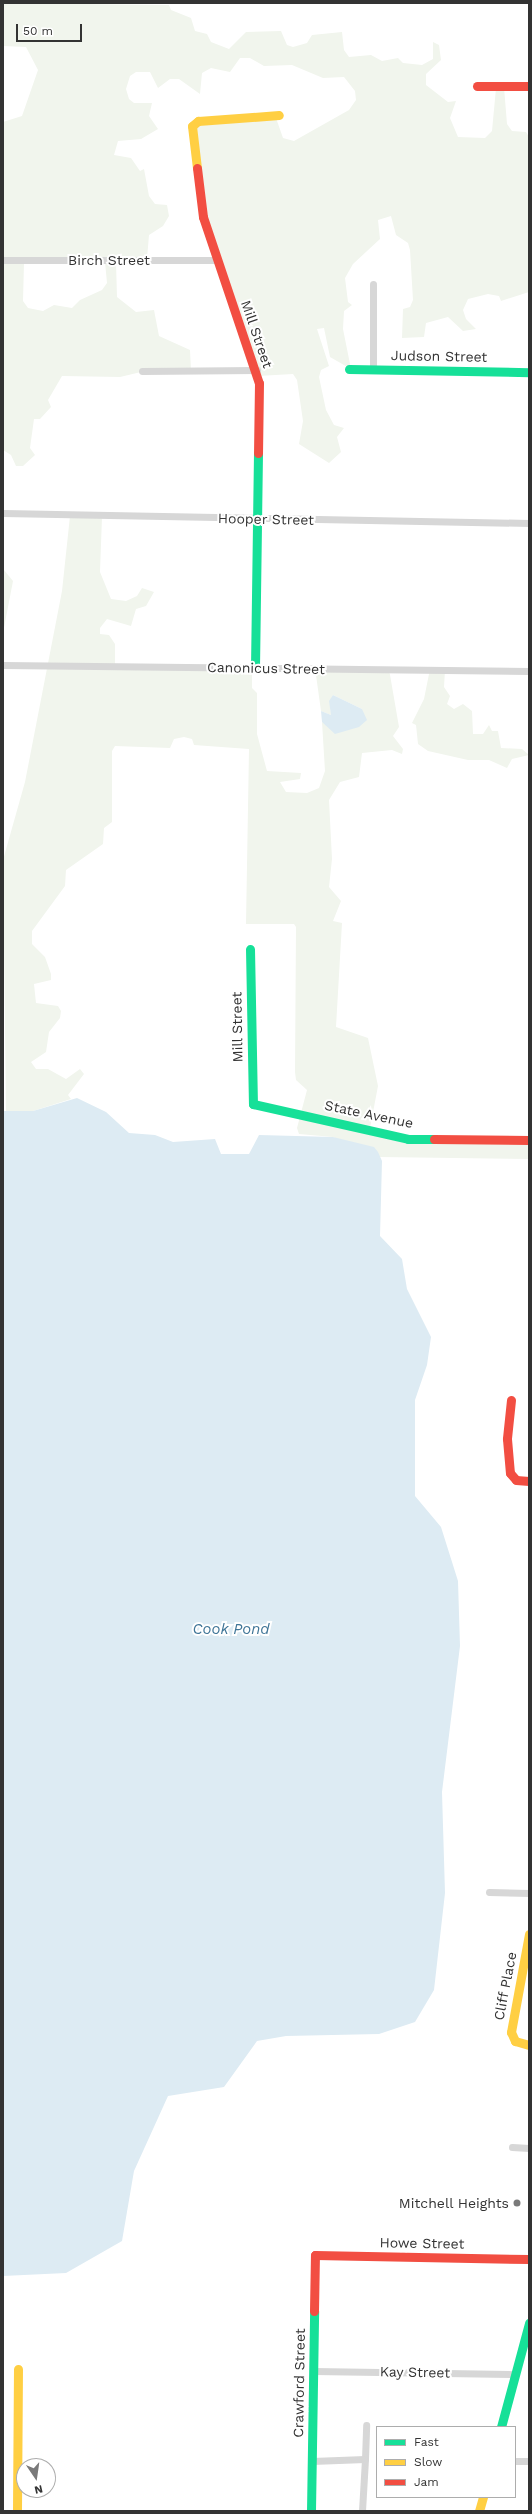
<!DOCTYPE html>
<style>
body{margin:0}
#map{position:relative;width:532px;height:2514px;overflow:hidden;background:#fff;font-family:"Work Sans",sans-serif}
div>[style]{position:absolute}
.green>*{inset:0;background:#f1f5ed}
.water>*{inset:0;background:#ddebf3}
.street>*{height:7px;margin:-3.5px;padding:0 3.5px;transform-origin:3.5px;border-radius:3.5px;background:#d7d7d7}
.fast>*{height:9px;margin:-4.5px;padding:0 4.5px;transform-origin:4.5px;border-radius:4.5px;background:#16e098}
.slow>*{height:9px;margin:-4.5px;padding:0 4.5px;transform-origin:4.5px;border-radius:4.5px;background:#ffcf43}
.jam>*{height:9px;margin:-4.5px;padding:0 4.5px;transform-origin:4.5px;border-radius:4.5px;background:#f24e42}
.dots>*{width:11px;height:11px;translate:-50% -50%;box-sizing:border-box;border:2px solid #fff;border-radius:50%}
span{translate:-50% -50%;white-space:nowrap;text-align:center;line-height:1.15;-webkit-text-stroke:4px #fff;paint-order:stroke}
.street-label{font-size:14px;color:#333}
.poi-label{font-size:14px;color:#333}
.right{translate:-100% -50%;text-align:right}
.water-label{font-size:15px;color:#3f7597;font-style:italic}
.frame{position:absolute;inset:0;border:4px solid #333;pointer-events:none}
.legend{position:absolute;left:376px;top:2426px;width:140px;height:72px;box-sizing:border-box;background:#fff;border:1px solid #adadad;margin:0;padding:5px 7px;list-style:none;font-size:12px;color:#333}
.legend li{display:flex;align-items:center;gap:8px;height:20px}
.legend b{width:20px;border:1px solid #adadad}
.north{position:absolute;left:16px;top:2458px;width:40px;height:40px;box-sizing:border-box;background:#fff;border:1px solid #adadad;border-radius:50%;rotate:167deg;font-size:11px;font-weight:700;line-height:16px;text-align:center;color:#333}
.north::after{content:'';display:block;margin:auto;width:14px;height:18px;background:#7a7a7a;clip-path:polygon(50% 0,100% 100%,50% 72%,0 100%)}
.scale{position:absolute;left:16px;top:24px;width:66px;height:18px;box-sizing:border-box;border:2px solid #333;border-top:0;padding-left:5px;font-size:12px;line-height:14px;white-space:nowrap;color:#333;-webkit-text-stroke:3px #fff;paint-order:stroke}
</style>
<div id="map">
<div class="green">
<i style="clip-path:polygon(evenodd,3px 3px,169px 5px,171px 10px,191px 18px,195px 31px,207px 34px,211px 42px,229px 49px,246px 32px,281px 31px,287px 45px,293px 47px,307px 43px,312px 35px,342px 32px,344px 50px,349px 57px,371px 55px,382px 61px,398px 58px,403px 63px,422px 65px,433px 59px,433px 42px,439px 45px,441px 60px,426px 74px,426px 85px,448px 102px,456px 101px,450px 118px,458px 137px,485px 138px,492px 131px,496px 88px,504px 87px,507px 124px,512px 131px,526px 132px,529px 137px,529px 292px,501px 301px,499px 296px,488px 294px,468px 299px,463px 310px,466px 319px,476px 329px,463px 331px,448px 317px,426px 323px,424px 337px,402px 338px,403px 309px,410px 307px,413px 300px,410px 250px,408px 243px,396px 235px,391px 216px,378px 220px,380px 239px,353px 264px,345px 278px,348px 302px,352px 305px,344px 311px,343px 329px,351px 369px,330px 357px,324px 328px,317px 329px,329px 366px,321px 370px,319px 377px,326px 410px,334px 425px,344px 428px,337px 437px,341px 452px,329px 463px,299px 444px,303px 421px,297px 380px,293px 374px,258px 376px,214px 261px,194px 126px,276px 118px,283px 138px,294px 141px,349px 110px,356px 100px,355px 91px,344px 77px,323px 78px,292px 65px,264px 66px,250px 58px,240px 58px,230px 72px,211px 68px,202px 73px,200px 94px,179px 79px,170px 79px,158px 88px,150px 72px,136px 72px,130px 76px,126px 89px,129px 99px,134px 103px,152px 103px,149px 116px,158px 129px,141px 139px,118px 141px,114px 155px,131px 158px,140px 171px,144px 169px,149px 196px,155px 204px,167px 205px,169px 216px,163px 226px,149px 235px,147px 259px,116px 262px,117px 297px,136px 312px,154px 310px,159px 336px,190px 350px,191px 371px,141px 372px,120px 377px,62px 376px,48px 400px,51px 407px,40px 419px,34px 419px,30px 448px,35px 455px,23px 466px,16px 466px,11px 455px,3px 450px,3px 122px,22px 116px,38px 70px,26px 47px,3px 46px,3px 3px,105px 262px,107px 283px,102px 290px,80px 300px,72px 308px,54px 305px,43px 311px,28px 308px,23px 301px,24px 263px,105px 262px)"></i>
<i style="clip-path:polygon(70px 516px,102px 517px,100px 572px,111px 599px,126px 601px,137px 596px,142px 588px,154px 592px,146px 606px,136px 609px,131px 626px,107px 619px,100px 628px,100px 634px,109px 635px,115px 644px,115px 664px,252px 671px,252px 688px,257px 693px,257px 734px,267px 771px,301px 773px,300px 779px,280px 782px,286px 792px,307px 793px,319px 788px,325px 771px,322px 722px,330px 727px,362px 709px,333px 695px,330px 701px,331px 715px,321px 711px,315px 668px,389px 669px,399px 727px,393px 736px,403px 749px,402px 754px,392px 750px,362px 753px,359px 777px,340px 782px,329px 800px,332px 859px,329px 887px,341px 901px,333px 921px,342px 923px,336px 1027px,368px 1038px,378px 1086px,370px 1128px,410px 1141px,529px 1141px,529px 1159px,378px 1157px,333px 1137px,299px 1134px,297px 1128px,307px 1090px,296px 1080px,295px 1072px,296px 927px,294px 924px,246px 924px,249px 749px,194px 745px,192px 739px,184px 737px,174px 739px,170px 748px,115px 746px,112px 751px,112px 822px,104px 828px,103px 844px,66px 870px,65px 886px,32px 931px,32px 944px,45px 957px,51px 974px,51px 980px,34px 984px,36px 1003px,58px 1006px,61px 1011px,60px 1018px,49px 1032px,46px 1052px,31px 1062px,36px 1069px,48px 1069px,66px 1079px,80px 1069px,84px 1074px,68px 1095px,71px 1099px,33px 1111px,6px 1112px,3px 860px,25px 782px,62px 591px)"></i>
<i style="clip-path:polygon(4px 570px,13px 581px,3px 633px,3px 572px)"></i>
<i style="clip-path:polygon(430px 669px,445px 670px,444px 687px,450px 696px,447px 704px,454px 709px,463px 704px,472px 711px,473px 734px,483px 734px,489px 725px,492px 731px,498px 731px,501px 748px,522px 749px,529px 755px,512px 759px,507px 768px,489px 760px,468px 760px,428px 751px,418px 744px,416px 725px,412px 723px,424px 699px)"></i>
</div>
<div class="water">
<i style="clip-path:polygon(333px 695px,362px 709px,367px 720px,359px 727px,335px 734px,322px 722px,321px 711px,331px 715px,329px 701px)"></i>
<i style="clip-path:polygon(77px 1098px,106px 1112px,129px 1133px,155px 1135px,173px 1142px,215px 1139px,221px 1154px,249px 1154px,259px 1135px,333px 1137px,374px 1147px,378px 1152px,382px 1161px,380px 1236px,402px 1259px,407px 1289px,431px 1337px,427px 1365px,415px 1400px,415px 1496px,441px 1527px,458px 1581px,460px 1646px,442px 1792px,445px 1893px,434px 1990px,415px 2022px,379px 2034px,286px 2036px,257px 2041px,224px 2087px,168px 2096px,134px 2171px,122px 2241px,66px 2273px,3px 2276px,3px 1111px,33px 1111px)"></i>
</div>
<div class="street">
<i style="left:3px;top:260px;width:212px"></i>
<i style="left:373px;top:369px;width:85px;rotate:-90deg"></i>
<i style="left:142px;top:371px;width:115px;rotate:-0.5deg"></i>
<i style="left:3px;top:513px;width:526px;rotate:1.09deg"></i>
<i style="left:3px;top:665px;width:526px;rotate:0.65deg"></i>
<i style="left:489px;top:1892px;width:40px;rotate:1.4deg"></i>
<i style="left:512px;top:2147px;width:17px;rotate:3deg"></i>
<i style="left:314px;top:2371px;width:201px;rotate:0.9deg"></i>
<i style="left:365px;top:2459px;width:34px;rotate:-88deg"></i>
<i style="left:312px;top:2461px;width:53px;rotate:-2.2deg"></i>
<i style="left:365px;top:2459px;width:52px;rotate:93.3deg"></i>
<i style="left:515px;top:2461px;width:14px"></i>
</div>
<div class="fast">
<i style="left:349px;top:369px;width:180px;rotate:1deg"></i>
<i style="left:255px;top:668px;width:215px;rotate:-89.2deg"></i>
<i style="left:250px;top:949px;width:155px;rotate:88.9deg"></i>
<i style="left:253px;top:1104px;width:159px;rotate:12.7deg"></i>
<i style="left:408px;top:1139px;width:26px"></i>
<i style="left:501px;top:2427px;width:108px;rotate:-74.9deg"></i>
<i style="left:311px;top:2511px;width:200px;rotate:-89.1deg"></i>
</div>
<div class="slow">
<i style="left:197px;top:168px;width:42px;rotate:-96.8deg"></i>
<i style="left:192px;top:126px;width:8px;rotate:-40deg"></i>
<i style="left:198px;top:121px;width:81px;rotate:-4.2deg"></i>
<i style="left:529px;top:1934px;width:100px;rotate:100.4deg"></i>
<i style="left:511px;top:2032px;width:10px;rotate:66deg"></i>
<i style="left:515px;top:2041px;width:15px;rotate:16deg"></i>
<i style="left:17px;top:2511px;width:142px;rotate:-89.6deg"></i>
<i style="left:479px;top:2511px;width:15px;rotate:-74deg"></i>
</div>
<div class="jam">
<i style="left:477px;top:86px;width:52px"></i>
<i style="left:197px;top:168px;width:49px;rotate:83deg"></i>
<i style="left:203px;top:217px;width:175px;rotate:71.4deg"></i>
<i style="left:259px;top:383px;width:70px;rotate:90.8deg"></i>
<i style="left:434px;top:1139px;width:95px;rotate:0.6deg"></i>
<i style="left:511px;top:1400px;width:39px;rotate:96deg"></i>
<i style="left:507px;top:1439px;width:34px;rotate:85deg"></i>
<i style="left:510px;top:1473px;width:9px;rotate:49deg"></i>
<i style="left:516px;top:1480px;width:13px;rotate:4deg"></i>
<i style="left:314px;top:2311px;width:56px;rotate:-89deg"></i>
<i style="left:315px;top:2255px;width:214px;rotate:1.1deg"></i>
</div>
<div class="dots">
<i style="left:517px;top:2203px;background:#7a7a7a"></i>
</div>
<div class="street-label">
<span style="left:109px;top:260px">Birch Street</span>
<span style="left:257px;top:334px;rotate:71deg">Mill Street</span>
<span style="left:439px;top:356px;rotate:1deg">Judson Street</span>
<span style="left:266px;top:519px;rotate:1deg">Hooper Street</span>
<span style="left:266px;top:668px;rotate:1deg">Canonicus Street</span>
<span style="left:237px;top:1027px;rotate:-91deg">Mill Street</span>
<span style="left:369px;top:1114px;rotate:12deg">State Avenue</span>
<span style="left:505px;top:1986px;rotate:-79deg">Cliff Place</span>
<span style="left:422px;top:2243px;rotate:1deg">Howe Street</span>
<span style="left:415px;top:2372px;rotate:1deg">Kay Street</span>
<span style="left:299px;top:2383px;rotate:-89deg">Crawford Street</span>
</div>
<div class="poi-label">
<span class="right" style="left:509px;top:2203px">Mitchell Heights</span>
</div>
<div class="water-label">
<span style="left:231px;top:1630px">Cook Pond</span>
</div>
<div class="frame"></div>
<ul class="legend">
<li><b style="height:5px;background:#16e098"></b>Fast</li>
<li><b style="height:5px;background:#ffcf43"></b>Slow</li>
<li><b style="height:5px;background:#f24e42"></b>Jam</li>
</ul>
<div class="north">N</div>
<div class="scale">50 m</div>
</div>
